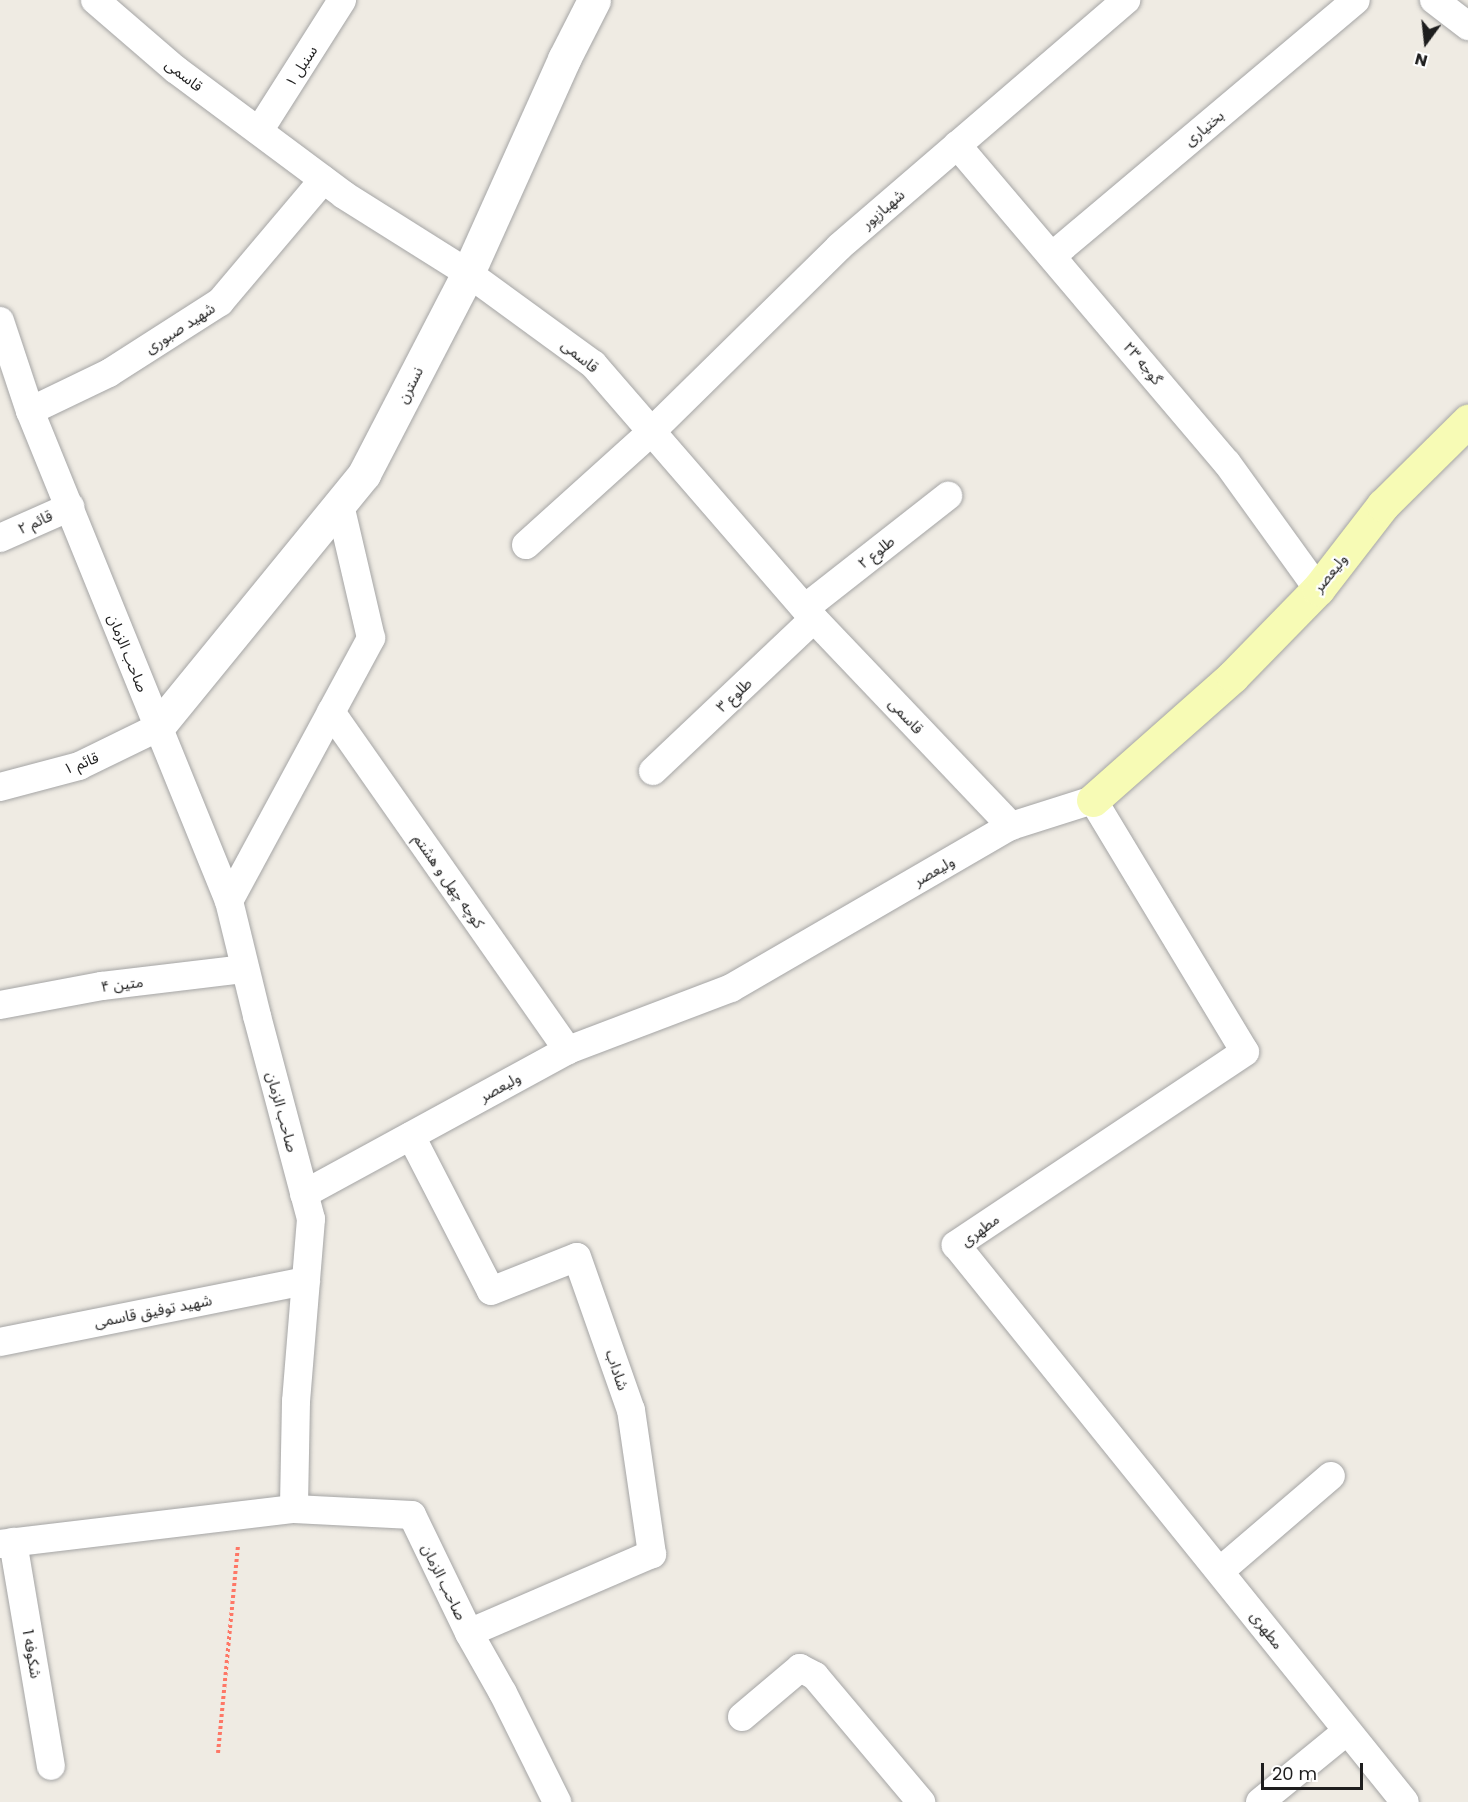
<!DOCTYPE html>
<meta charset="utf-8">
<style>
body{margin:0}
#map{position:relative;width:1468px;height:1802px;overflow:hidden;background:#efebe3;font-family:Poppins,"Noto Sans Arabic",sans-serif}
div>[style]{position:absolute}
.path>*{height:4px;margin-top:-2px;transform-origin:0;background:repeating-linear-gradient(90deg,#fe7766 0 3px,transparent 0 6px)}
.roads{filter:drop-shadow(0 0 2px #a5a5a5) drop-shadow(0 0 2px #a5a5a5)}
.minor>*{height:28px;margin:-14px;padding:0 14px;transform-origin:14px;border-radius:14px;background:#fff}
.tertiary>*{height:33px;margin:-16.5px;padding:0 16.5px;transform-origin:16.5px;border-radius:16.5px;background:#fff}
.secondary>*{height:33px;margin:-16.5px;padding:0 16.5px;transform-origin:16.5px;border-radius:16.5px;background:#f7fbb5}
span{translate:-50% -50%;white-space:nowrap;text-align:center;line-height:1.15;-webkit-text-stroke:4.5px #fff;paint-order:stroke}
.street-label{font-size:15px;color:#1e1e1e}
.north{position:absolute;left:1396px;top:12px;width:60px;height:60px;-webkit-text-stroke:4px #fff;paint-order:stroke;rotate:195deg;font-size:16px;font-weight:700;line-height:24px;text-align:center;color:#1e1e1e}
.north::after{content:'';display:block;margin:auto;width:21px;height:27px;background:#1e1e1e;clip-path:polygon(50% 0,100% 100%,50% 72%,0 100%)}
.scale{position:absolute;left:1261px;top:1763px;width:102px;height:27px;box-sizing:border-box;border:3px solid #1e1e1e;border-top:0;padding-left:8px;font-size:18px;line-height:21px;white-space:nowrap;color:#1e1e1e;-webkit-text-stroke:4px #fff;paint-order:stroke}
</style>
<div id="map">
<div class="path">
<i style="left:218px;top:1753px;width:208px;rotate:-84.5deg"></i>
</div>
<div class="roads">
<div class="minor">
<i style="left:95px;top:0;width:106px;rotate:40.8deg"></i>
<i style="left:175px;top:69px;width:211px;rotate:36.7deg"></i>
<i style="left:344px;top:195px;width:146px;rotate:32.2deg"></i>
<i style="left:468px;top:273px;width:155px;rotate:36.1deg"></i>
<i style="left:593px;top:364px;width:337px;rotate:49.1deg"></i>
<i style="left:814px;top:619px;width:286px;rotate:46.4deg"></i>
<i style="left:1434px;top:0;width:43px;rotate:37.4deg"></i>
<i style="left:259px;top:131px;width:155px;rotate:-57.6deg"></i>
<i style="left:957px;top:145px;width:417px;rotate:49.7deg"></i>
<i style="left:1227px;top:463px;width:155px;rotate:54.2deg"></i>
<i style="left:1052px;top:256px;width:397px;rotate:-40.1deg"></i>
<i style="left:0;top:321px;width:95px;rotate:71.6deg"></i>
<i style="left:30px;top:411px;width:529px;rotate:67.9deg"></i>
<i style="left:229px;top:901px;width:118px;rotate:76.3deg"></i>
<i style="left:257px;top:1016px;width:210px;rotate:75.1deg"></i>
<i style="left:311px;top:1219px;width:183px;rotate:94.7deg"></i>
<i style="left:296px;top:1401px;width:108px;rotate:91.1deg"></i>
<i style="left:30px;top:411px;width:88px;rotate:-25.7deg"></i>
<i style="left:109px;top:373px;width:132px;rotate:-32.6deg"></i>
<i style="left:220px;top:302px;width:160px;rotate:-49.8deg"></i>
<i style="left:0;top:538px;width:77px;rotate:-23.9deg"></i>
<i style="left:526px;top:545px;width:170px;rotate:-42.1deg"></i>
<i style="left:652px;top:431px;width:262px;rotate:-44.5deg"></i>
<i style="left:839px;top:247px;width:379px;rotate:-40.7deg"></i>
<i style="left:805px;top:608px;width:182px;rotate:-38.1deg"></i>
<i style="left:331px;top:712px;width:413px;rotate:55deg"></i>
<i style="left:653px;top:771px;width:221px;rotate:-43.4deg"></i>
<i style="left:0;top:787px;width:82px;rotate:-14.9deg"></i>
<i style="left:79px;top:766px;width:87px;rotate:-26deg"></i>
<i style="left:229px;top:901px;width:299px;rotate:-61.6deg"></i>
<i style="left:371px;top:638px;width:137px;rotate:-103.1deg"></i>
<i style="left:0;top:1005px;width:104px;rotate:-10.6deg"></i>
<i style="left:102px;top:986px;width:144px;rotate:-6.8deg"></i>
<i style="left:411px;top:1136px;width:174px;rotate:62.7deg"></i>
<i style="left:491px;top:1291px;width:92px;rotate:-21.6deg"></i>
<i style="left:577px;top:1257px;width:162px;rotate:70.6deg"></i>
<i style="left:631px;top:1410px;width:146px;rotate:81.7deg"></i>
<i style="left:652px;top:1554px;width:199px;rotate:156.7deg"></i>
<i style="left:304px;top:1194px;width:301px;rotate:-28.6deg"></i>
<i style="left:568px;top:1050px;width:174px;rotate:-20.8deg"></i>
<i style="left:731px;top:988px;width:323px;rotate:-30.1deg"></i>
<i style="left:1011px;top:826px;width:86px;rotate:-17.6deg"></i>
<i style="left:1093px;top:800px;width:294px;rotate:58.9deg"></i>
<i style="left:1245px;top:1052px;width:348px;rotate:146.3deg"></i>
<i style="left:956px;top:1245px;width:715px;rotate:51.13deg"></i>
<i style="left:0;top:1342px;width:312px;rotate:-11.3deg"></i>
<i style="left:13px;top:1542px;width:227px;rotate:80.4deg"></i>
<i style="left:0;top:1544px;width:296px;rotate:-6.8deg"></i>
<i style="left:294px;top:1509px;width:118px;rotate:2.9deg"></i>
<i style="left:412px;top:1515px;width:131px;rotate:64.2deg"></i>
<i style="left:469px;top:1633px;width:69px;rotate:60.5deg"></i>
<i style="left:503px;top:1693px;width:122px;rotate:63.6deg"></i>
<i style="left:1220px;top:1571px;width:146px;rotate:-40.6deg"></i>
<i style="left:742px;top:1717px;width:76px;rotate:-40.2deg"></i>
<i style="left:800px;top:1668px;width:17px;rotate:28deg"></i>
<i style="left:815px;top:1676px;width:165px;rotate:49.9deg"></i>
<i style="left:1260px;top:1802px;width:112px;rotate:-39.2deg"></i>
</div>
<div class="tertiary">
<i style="left:157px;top:728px;width:328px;rotate:-50.8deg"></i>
<i style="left:364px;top:474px;width:226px;rotate:-62.6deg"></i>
<i style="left:468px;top:273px;width:235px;rotate:-65.8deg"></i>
<i style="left:564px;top:59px;width:66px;rotate:-63deg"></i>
</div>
<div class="secondary">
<i style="left:1093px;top:800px;width:187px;rotate:-41.5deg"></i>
<i style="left:1233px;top:676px;width:122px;rotate:-45.7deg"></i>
<i style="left:1318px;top:589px;width:106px;rotate:-52.3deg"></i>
<i style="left:1383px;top:505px;width:120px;rotate:-44.7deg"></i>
</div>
</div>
<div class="street-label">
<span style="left:301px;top:66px;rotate:-57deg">سنبل ۱</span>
<span style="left:184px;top:75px;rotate:38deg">قاسمی</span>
<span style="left:1204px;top:128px;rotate:-40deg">بختیاری</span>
<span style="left:883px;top:209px;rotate:-41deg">شهبازپور</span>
<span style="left:180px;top:328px;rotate:-33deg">شهید صبوری</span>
<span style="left:580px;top:356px;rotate:39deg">قاسمی</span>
<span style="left:1143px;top:363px;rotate:50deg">گوجه ۲۳</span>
<span style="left:410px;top:385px;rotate:-63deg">نسترن</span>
<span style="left:35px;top:522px;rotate:-24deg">قائم ۲</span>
<span style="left:876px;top:552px;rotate:-38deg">طلوع ۲</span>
<span style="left:1330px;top:573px;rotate:-51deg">ولیعصر</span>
<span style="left:128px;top:653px;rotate:68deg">صاحب الزمان</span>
<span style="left:734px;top:695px;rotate:-43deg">طلوع ۳</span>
<span style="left:906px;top:716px;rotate:47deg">قاسمی</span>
<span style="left:81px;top:763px;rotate:-21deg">قائم ۱</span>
<span style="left:934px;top:871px;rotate:-30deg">ولیعصر</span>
<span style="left:449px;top:881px;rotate:55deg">کوچه چهل و هشتم</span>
<span style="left:122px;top:984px;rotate:-7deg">متین ۴</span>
<span style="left:500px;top:1087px;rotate:-29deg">ولیعصر</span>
<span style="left:282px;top:1112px;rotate:75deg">صاحب الزمان</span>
<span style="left:980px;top:1230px;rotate:-37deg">مطهری</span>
<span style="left:153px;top:1311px;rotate:-11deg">شهید توفیق قاسمی</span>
<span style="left:617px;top:1370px;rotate:71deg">شاداب</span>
<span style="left:444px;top:1582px;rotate:64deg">صاحب الزمان</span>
<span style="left:1267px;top:1630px;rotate:52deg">مطهری</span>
<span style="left:32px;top:1654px;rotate:80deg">شکوفه 1</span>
</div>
<div class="north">N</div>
<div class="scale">20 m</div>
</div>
